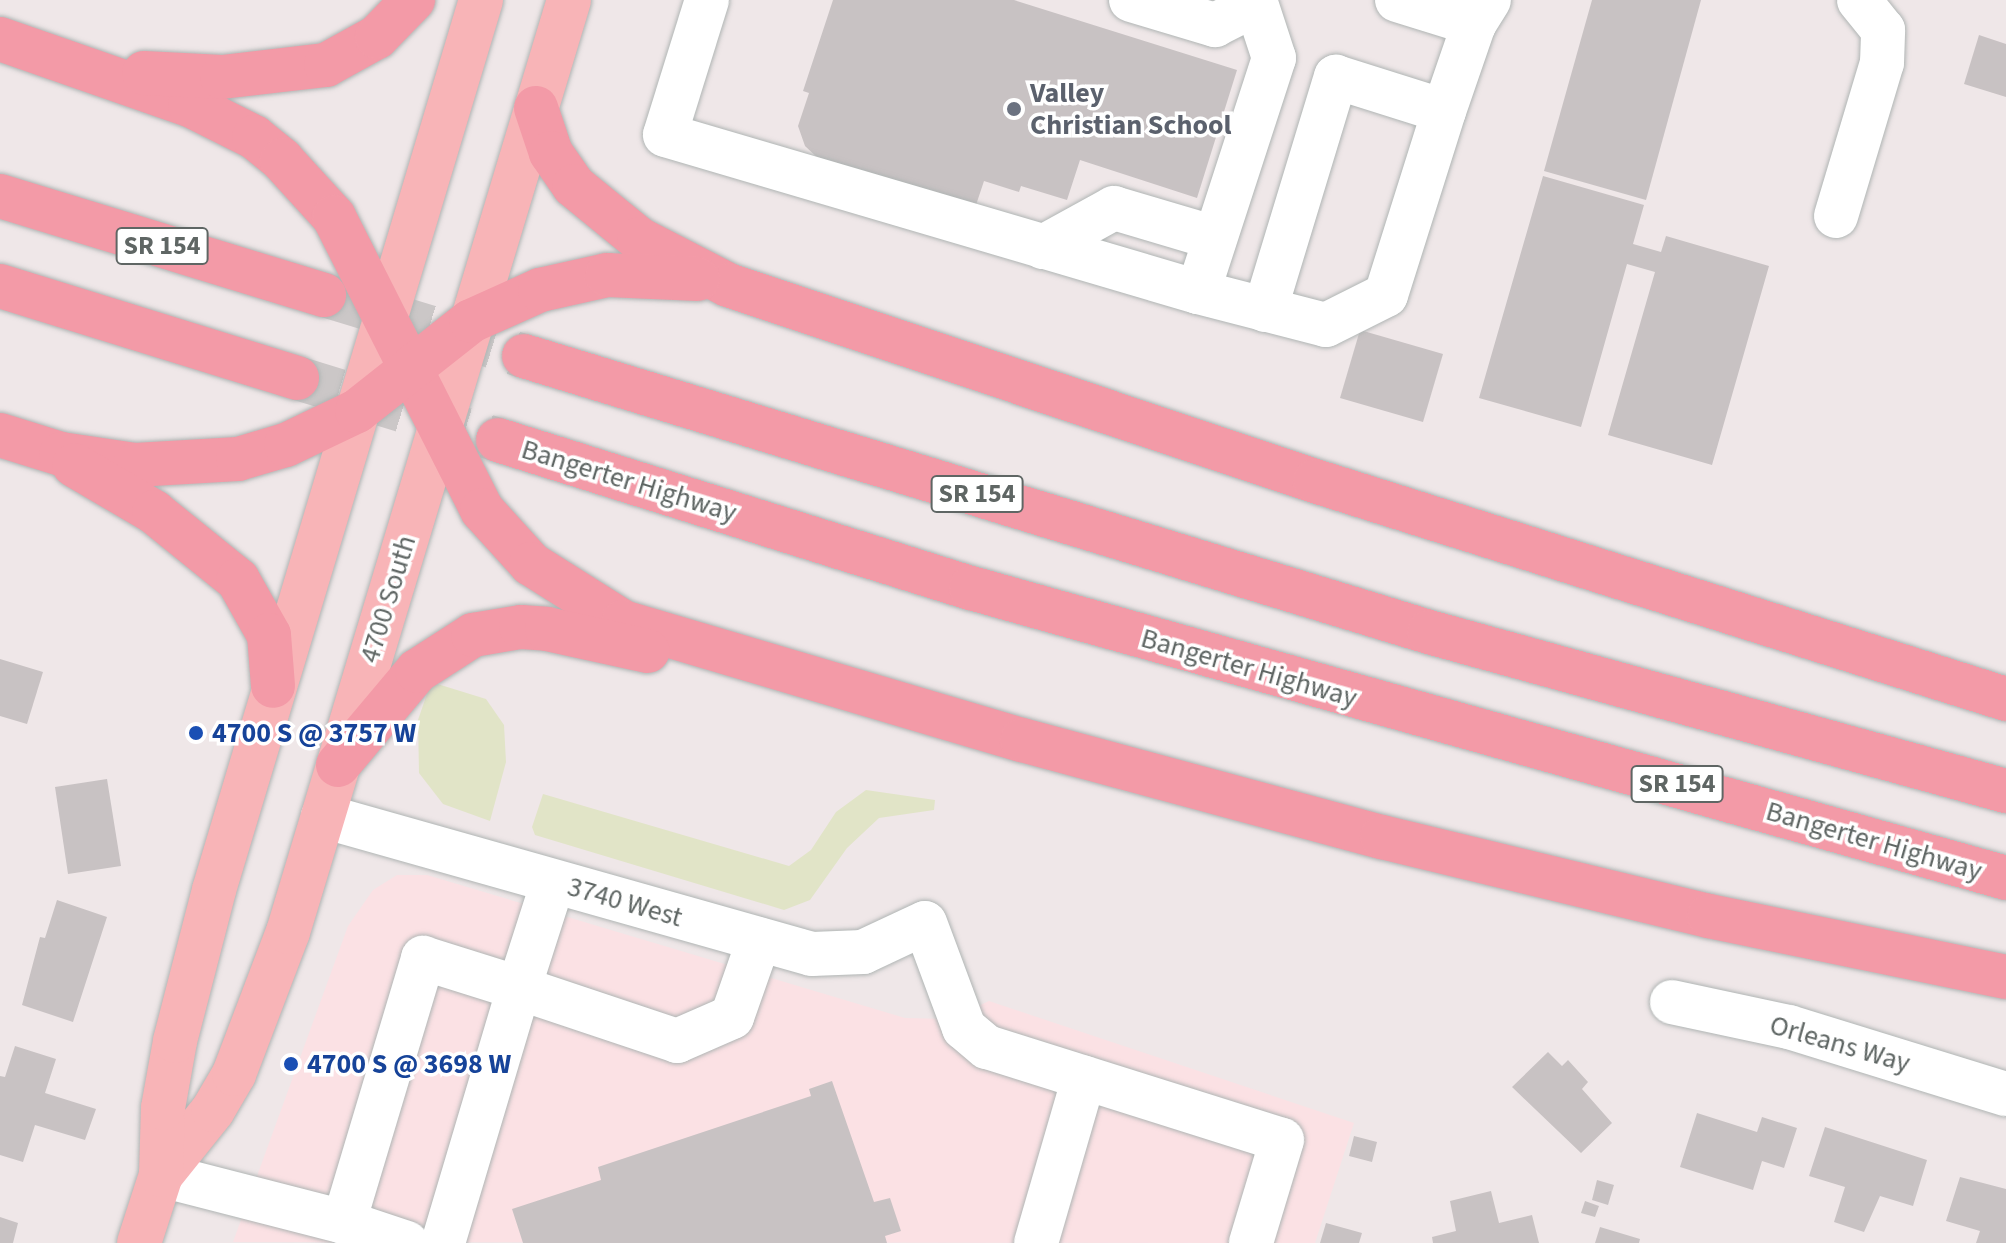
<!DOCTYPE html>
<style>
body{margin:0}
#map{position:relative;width:2006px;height:1243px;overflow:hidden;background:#efe7e8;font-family:"Source Sans 3",sans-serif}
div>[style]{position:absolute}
.commercial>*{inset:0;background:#fbe1e4}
.green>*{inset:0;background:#e1e4c7}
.building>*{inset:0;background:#c8c2c3}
.highway-tunnel>*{height:44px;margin-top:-22px;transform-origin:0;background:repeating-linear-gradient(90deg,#cbc7c7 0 44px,transparent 0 66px)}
.roads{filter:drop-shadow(0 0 2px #b0b5b4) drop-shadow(0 0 2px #b0b5b4)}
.minor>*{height:44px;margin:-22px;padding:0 22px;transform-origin:22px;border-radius:22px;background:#fff}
.major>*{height:44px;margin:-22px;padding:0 22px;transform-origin:22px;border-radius:22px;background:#f8b4b7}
.highway>*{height:44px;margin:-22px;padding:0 22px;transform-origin:22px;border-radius:22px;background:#f39aa7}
.dots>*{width:22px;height:22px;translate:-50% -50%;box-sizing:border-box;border:4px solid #fff;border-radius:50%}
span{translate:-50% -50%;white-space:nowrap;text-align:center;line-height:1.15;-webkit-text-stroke:7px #fff;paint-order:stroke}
.shield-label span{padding:2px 6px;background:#fff;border:2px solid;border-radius:6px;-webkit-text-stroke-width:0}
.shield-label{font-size:26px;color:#5f6664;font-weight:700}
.worship-label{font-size:28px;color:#5b616d;font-weight:700}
.left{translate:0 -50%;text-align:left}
.street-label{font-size:28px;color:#5f6664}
.transit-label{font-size:28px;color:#164399;font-weight:700}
</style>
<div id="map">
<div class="commercial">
<i style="clip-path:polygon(397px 875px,427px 875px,905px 1018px,949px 1019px,989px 1001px,1354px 1123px,1315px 1243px,233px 1242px,348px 926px,373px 890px)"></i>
</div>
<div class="green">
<i style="clip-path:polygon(431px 682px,486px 699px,504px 725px,506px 762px,490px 821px,443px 804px,419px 773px,418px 720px)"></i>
<i style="clip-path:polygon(866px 790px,935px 800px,934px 810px,879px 818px,847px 848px,810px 900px,784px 910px,535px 835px,532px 827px,543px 794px,789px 866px,811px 850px,836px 812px)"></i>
</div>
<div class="building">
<i style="clip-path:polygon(833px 0,1014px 0,1237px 70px,1197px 198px,1080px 160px,1067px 200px,1021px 186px,1019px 192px,984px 181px,973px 214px,821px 161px,805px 146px,798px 126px,809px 93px,803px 91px)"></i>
<i style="clip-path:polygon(1592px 0,1701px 0,1646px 200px,1544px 171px)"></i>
<i style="clip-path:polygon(1979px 35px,2006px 44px,2006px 97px,1964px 84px)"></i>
<i style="clip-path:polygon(1543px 176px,1644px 205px,1633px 244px,1661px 252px,1666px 236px,1769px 266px,1712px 465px,1608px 435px,1655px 272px,1627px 264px,1581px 427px,1479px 398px)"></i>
<i style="clip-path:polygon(1360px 330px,1443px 354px,1423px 422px,1340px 398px)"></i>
<i style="clip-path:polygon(0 659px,43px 672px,27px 724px,0 716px)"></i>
<i style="clip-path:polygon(107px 779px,121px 866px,68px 874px,55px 787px)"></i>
<i style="clip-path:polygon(57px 900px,107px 917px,73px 1022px,22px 1005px,40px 937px,45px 938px)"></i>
<i style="clip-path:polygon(15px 1046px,56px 1059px,45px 1093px,96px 1109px,85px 1140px,35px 1125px,23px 1162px,0 1155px,0 1076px,5px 1077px)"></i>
<i style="clip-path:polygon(1548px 1052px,1562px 1066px,1568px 1060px,1588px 1082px,1582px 1089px,1612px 1123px,1581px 1153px,1512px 1087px)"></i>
<i style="clip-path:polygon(832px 1081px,874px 1202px,890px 1198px,901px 1231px,885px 1236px,887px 1243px,523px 1243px,512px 1209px,601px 1180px,598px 1167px,811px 1096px,809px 1089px)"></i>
<i style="clip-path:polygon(1697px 1113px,1757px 1132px,1762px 1117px,1797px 1128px,1784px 1168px,1762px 1161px,1753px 1190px,1680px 1167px)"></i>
<i style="clip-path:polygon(1825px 1127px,1927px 1160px,1913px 1206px,1880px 1196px,1864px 1232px,1834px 1222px,1845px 1187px,1809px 1176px)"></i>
<i style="clip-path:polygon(1354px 1136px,1377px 1142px,1372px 1162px,1349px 1156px)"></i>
<i style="clip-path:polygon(1960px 1177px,2006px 1189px,2006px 1243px,1976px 1243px,1980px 1231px,1946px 1221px)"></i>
<i style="clip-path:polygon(1597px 1180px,1614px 1185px,1608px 1205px,1592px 1200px)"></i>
<i style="clip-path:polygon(1491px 1191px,1499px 1223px,1532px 1215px,1539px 1243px,1433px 1243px,1432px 1237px,1456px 1231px,1450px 1201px)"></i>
<i style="clip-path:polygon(1585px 1201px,1599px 1206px,1595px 1217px,1581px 1213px)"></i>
<i style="clip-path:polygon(0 1217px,18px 1223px,13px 1243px,0 1243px)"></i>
<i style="clip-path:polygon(1326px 1223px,1362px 1233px,1359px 1243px,1320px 1243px)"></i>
<i style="clip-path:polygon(1600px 1227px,1640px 1239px,1639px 1243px,1595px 1243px)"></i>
</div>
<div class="highway-tunnel">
<i style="left:324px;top:295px;width:209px;rotate:17deg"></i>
<i style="left:297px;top:378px;width:210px;rotate:17.1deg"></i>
</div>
<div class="roads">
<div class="minor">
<i style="left:707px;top:0;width:141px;rotate:107.3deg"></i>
<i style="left:665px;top:135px;width:556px;rotate:16.41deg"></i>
<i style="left:1198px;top:292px;width:246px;rotate:-72deg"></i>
<i style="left:1274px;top:58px;width:61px;rotate:-108.1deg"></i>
<i style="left:1131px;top:0;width:88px;rotate:16.6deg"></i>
<i style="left:1215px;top:25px;width:46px;rotate:-27.1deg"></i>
<i style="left:1397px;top:0;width:81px;rotate:17.3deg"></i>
<i style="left:1836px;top:216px;width:160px;rotate:-73.3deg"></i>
<i style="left:1882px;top:63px;width:33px;rotate:-88deg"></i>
<i style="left:1883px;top:30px;width:38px;rotate:-129deg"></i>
<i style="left:1043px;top:247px;width:81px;rotate:-28.8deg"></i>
<i style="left:1114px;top:208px;width:105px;rotate:16.5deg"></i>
<i style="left:1198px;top:292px;width:132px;rotate:14.5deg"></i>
<i style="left:1326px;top:325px;width:67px;rotate:-26.6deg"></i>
<i style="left:1386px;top:295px;width:193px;rotate:-72.5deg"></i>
<i style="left:1444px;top:111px;width:92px;rotate:-71deg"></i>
<i style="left:1474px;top:24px;width:28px;rotate:-58deg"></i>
<i style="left:1265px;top:310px;width:244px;rotate:-73.1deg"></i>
<i style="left:1336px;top:77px;width:113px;rotate:17.5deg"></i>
<i style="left:323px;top:816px;width:508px;rotate:15.76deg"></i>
<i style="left:812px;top:954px;width:51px;rotate:-2.2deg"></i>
<i style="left:863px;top:952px;width:68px;rotate:-25.1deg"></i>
<i style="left:925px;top:923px;width:112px;rotate:69.6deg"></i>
<i style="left:964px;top:1028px;width:30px;rotate:40deg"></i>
<i style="left:987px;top:1047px;width:309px;rotate:17.5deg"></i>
<i style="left:1282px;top:1140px;width:108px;rotate:106.8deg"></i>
<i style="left:553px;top:882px;width:111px;rotate:107.8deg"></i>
<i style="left:519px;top:988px;width:167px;rotate:18.5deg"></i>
<i style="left:677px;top:1041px;width:60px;rotate:-23.6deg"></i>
<i style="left:732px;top:1017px;width:82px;rotate:-70.7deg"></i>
<i style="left:1672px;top:1002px;width:120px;rotate:12.1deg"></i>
<i style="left:1789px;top:1027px;width:227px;rotate:17.2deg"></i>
<i style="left:161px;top:1175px;width:189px;rotate:14.4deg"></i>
<i style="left:344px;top:1222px;width:276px;rotate:-73.3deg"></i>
<i style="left:423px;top:958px;width:101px;rotate:17.4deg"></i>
<i style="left:519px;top:988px;width:266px;rotate:106.6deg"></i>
<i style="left:344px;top:1222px;width:66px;rotate:18.4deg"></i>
<i style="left:1036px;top:1243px;width:172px;rotate:-73.8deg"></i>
</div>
<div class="major">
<i style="left:161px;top:1175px;width:83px;rotate:-51.3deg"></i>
<i style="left:213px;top:1110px;width:42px;rotate:-59.7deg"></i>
<i style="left:234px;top:1074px;width:152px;rotate:-69.2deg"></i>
<i style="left:288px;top:932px;width:973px;rotate:-73.22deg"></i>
<i style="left:139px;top:1243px;width:71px;rotate:-72.1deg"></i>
<i style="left:161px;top:1175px;width:67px;rotate:-88.3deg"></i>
<i style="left:163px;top:1108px;width:68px;rotate:-79.8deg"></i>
<i style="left:175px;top:1041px;width:156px;rotate:-75.5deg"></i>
<i style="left:214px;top:890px;width:929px;rotate:-73.3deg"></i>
</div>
<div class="highway">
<i style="left:0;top:39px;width:201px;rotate:19.2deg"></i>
<i style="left:190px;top:105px;width:72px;rotate:26.6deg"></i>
<i style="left:254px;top:137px;width:36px;rotate:39deg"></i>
<i style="left:282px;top:160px;width:77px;rotate:47.6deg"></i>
<i style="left:334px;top:217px;width:328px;rotate:63.2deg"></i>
<i style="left:482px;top:510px;width:73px;rotate:47.8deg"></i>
<i style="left:531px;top:564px;width:109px;rotate:32.2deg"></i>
<i style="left:623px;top:622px;width:416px;rotate:16.5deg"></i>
<i style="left:1022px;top:740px;width:373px;rotate:15.1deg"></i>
<i style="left:1382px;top:837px;width:336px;rotate:13.6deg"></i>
<i style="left:1709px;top:916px;width:303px;rotate:11.6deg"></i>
<i style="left:144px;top:73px;width:78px;rotate:2.9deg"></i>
<i style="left:222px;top:77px;width:105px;rotate:-6.6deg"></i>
<i style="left:326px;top:65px;width:58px;rotate:-28.8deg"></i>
<i style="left:377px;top:37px;width:52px;rotate:-45.8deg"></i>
<i style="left:536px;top:108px;width:47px;rotate:71.6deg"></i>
<i style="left:551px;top:153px;width:40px;rotate:55.1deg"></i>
<i style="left:574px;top:186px;width:84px;rotate:39.2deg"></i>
<i style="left:639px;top:239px;width:100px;rotate:27.3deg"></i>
<i style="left:728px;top:285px;width:619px;rotate:18.46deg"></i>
<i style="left:1315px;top:481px;width:725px;rotate:17.51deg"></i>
<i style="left:0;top:196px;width:339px;rotate:17deg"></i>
<i style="left:0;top:286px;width:311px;rotate:17.2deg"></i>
<i style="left:524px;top:356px;width:946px;rotate:16.96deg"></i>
<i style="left:1429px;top:632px;width:599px;rotate:15.41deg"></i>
<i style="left:0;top:435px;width:64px;rotate:17.3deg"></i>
<i style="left:61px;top:454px;width:75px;rotate:8.5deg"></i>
<i style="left:135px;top:465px;width:103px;rotate:-3.3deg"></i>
<i style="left:238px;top:459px;width:50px;rotate:-16.3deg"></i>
<i style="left:286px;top:445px;width:79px;rotate:-25.6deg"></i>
<i style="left:357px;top:411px;width:145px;rotate:-38.3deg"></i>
<i style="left:471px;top:321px;width:76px;rotate:-24.2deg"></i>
<i style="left:540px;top:290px;width:69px;rotate:-12.6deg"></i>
<i style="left:607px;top:275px;width:91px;rotate:2.5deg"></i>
<i style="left:498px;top:440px;width:496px;rotate:17.4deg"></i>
<i style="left:971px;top:588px;width:1075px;rotate:15.65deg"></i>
<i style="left:74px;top:465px;width:93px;rotate:30.4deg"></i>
<i style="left:154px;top:512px;width:108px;rotate:39deg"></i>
<i style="left:238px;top:580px;width:63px;rotate:60.6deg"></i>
<i style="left:269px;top:635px;width:51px;rotate:85.5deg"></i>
<i style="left:338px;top:765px;width:123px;rotate:-50deg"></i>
<i style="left:417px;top:671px;width:67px;rotate:-32.7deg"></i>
<i style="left:473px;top:635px;width:49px;rotate:-9.5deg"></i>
<i style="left:521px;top:627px;width:26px;rotate:4deg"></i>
<i style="left:547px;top:629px;width:103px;rotate:12.3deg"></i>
</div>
</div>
<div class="dots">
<i style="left:1014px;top:109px;background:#6b7280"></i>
<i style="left:196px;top:733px;background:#1a4fb4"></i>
<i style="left:291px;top:1064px;background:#1a4fb4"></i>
</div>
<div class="shield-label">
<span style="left:162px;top:246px">SR 154</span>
<span style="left:977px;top:494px">SR 154</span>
<span style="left:1677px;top:784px">SR 154</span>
</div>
<div class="worship-label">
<span class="left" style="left:1030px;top:109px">Valley<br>Christian School</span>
</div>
<div class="street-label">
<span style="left:629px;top:481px;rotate:17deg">Bangerter Highway</span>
<span style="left:388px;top:599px;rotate:-73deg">4700 South</span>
<span style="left:1249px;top:668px;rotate:16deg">Bangerter Highway</span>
<span style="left:1874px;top:841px;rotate:16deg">Bangerter Highway</span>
<span style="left:625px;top:902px;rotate:16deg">3740 West</span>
<span style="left:1840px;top:1044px;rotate:16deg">Orleans Way</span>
</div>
<div class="transit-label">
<span class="left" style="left:212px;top:733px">4700 S @ 3757 W</span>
<span class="left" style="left:307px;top:1064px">4700 S @ 3698 W</span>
</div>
</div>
